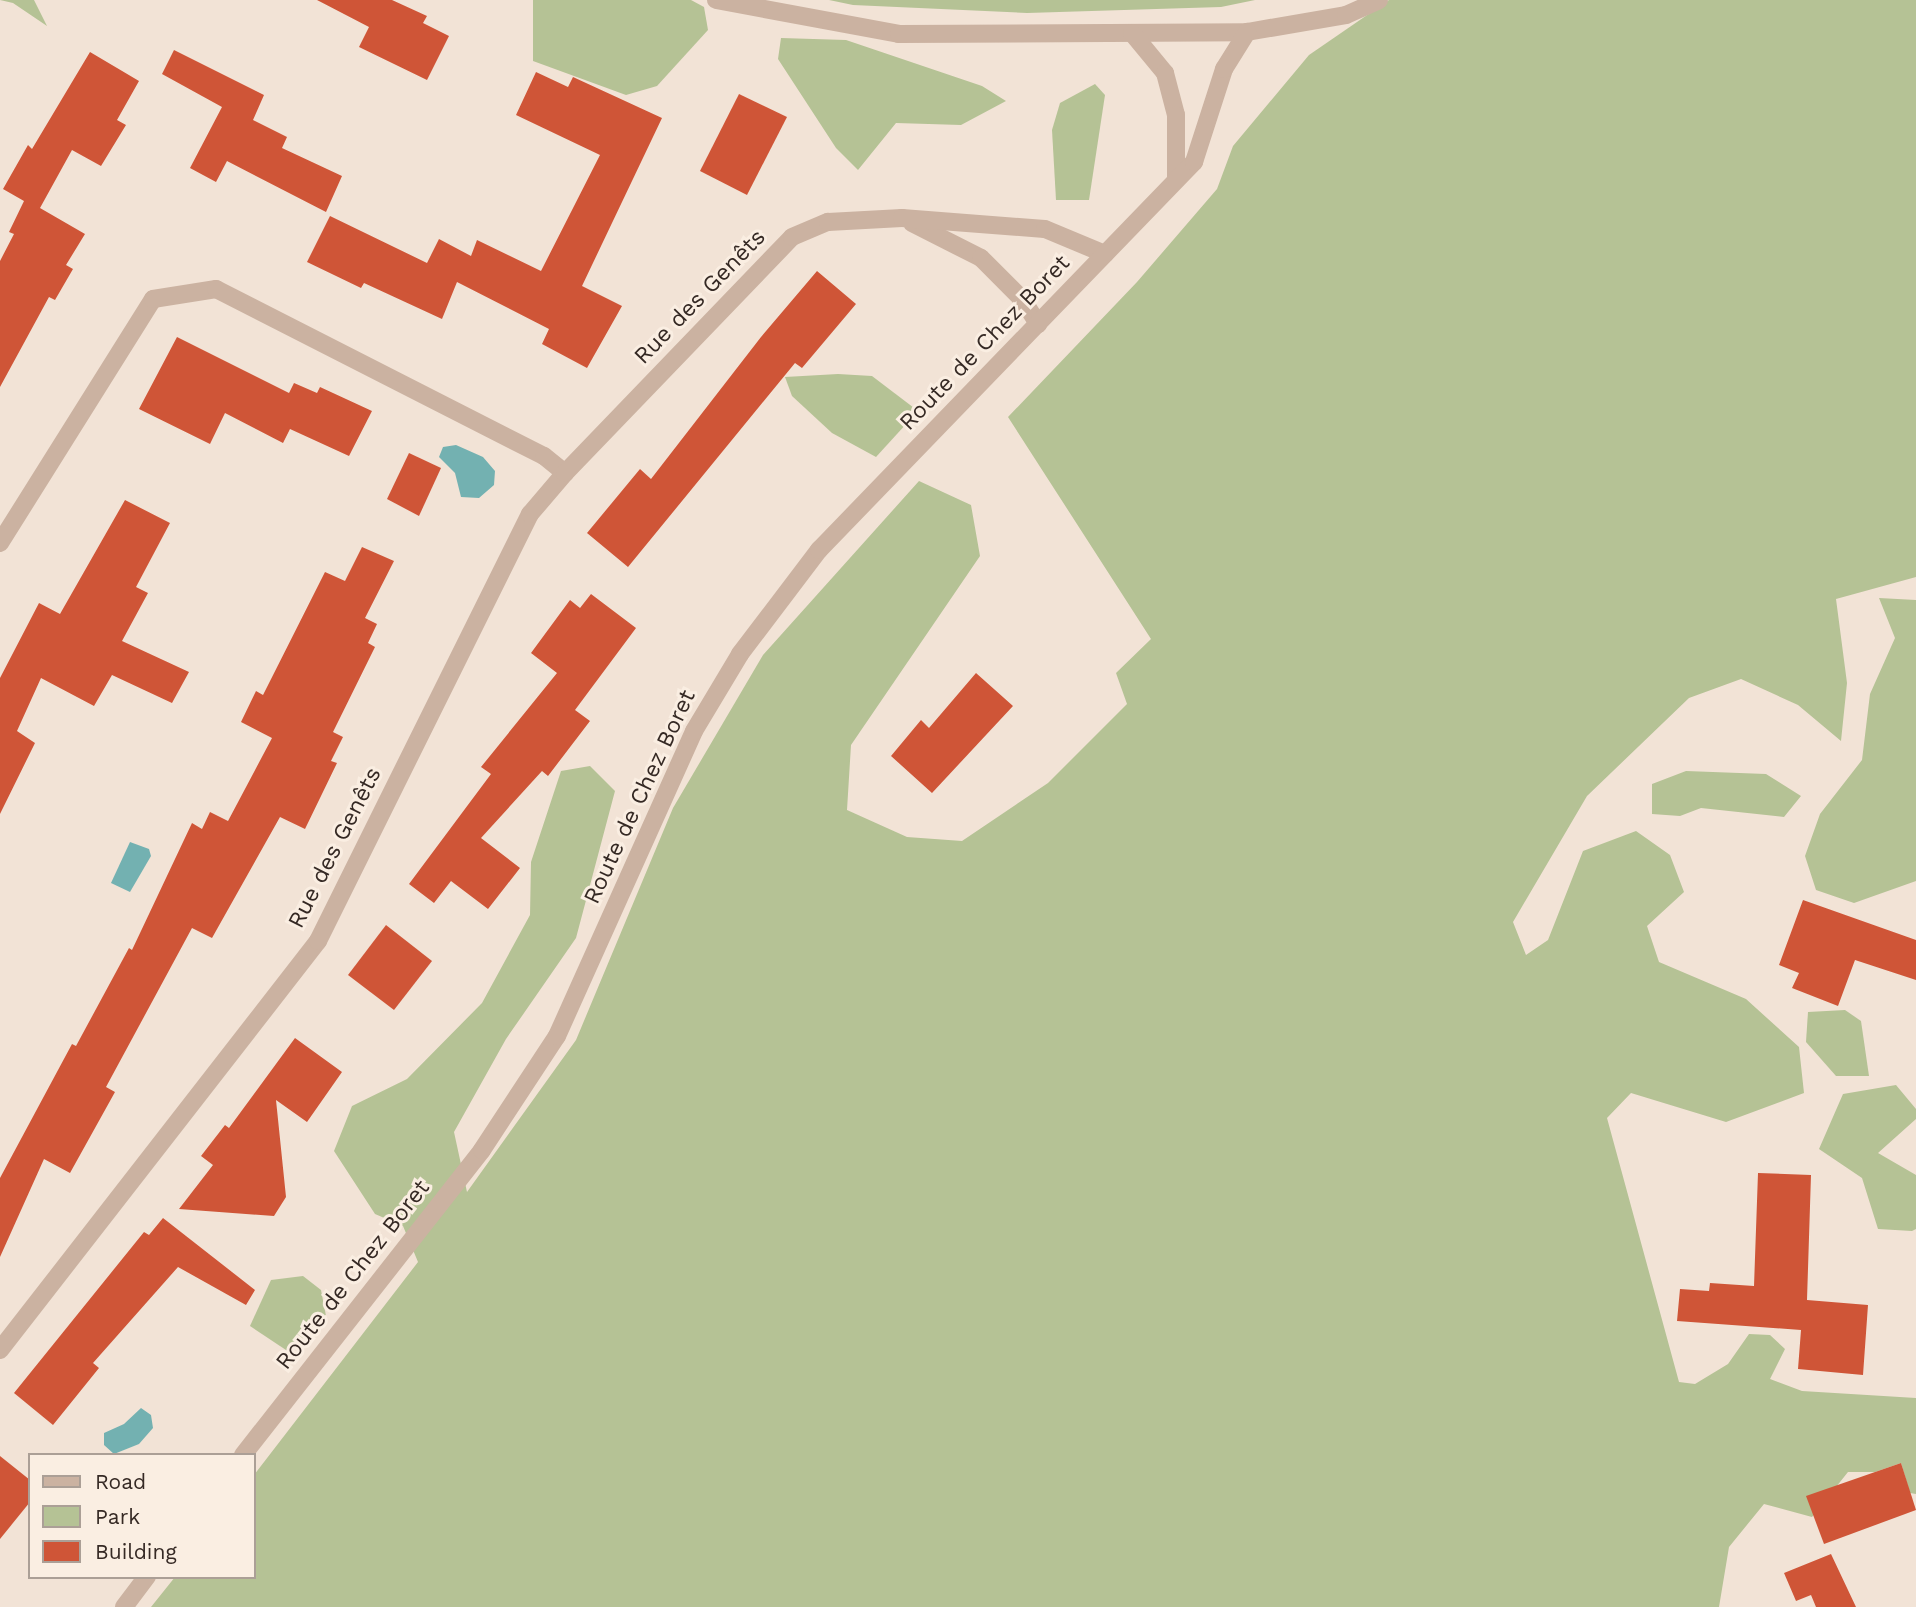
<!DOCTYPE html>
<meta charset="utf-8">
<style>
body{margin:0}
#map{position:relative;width:1916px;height:1607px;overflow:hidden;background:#f2e3d6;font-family:"Work Sans",sans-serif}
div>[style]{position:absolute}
.green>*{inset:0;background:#b5c295}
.water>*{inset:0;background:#73b1b1}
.building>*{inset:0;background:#cf5537}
.street>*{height:18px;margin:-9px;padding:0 9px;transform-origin:9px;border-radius:9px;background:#cbb2a1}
span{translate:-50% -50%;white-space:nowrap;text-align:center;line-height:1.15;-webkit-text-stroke:6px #faeee2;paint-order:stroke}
.street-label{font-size:23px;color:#352924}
.legend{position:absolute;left:28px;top:1453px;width:228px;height:126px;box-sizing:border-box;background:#faeee2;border:2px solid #ab9f96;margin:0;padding:9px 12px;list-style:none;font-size:21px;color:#352924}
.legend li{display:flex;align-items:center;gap:14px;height:35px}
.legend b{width:35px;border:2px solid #ab9f96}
</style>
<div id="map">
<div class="green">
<i style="clip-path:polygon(0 0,34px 0,47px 26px,13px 3px)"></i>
<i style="clip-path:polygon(533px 0,691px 0,704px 7px,708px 30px,657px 86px,626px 95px,533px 61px)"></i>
<i style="clip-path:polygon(829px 0,1255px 0,1221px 7px,1027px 13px,853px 5px)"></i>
<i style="clip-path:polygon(1389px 0,1916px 0,1916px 577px,1836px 599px,1847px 683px,1841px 741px,1798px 705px,1741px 679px,1689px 698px,1587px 796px,1513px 922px,1526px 955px,1548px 940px,1583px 851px,1636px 831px,1670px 855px,1684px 892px,1647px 926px,1659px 962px,1746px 999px,1799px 1047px,1804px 1093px,1726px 1122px,1631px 1093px,1607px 1118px,1679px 1382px,1695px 1384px,1728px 1364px,1749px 1334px,1770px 1335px,1785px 1349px,1770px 1379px,1802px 1391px,1916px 1398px,1916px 1494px,1910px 1493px,1901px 1463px,1875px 1472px,1848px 1472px,1812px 1517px,1764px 1504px,1729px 1547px,1719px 1607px,151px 1607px,175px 1577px,254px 1577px,254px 1475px,418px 1262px,403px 1226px,375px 1214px,334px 1151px,352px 1106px,407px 1079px,482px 1003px,530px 915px,531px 862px,561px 771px,590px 766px,615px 791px,576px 938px,506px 1039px,454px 1132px,467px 1192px,576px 1040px,673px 808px,763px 655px,919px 481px,971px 505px,980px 556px,851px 745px,847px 810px,907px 837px,962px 841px,1048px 783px,1127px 704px,1116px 673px,1151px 639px,1008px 417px,1137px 282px,1217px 189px,1233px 146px,1309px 55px)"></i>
<i style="clip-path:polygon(781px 38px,846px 40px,982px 86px,1006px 101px,961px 125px,896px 123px,858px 170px,836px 148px,778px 59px)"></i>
<i style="clip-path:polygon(1095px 84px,1105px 95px,1089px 200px,1056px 200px,1052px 130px,1060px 103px)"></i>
<i style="clip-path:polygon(838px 374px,872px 376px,918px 411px,876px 457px,832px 433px,792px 396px,785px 377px)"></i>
<i style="clip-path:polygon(1879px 598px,1916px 600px,1916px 881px,1854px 903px,1816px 890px,1805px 856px,1820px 814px,1862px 760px,1870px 694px,1895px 638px)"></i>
<i style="clip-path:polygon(1686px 771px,1766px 774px,1801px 796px,1784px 817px,1701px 808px,1680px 816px,1652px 814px,1652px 784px)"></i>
<i style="clip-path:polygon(1845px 1010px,1861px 1021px,1869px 1076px,1836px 1076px,1806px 1042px,1808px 1012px)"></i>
<i style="clip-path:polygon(1896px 1085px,1916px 1109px,1916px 1119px,1878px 1153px,1916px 1175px,1916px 1229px,1912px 1231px,1878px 1229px,1862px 1178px,1819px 1149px,1843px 1094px)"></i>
<i style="clip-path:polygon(303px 1276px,321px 1290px,326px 1316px,289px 1352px,250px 1326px,271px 1280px)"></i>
</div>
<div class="water">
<i style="clip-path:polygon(456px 445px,483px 457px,495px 471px,494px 485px,479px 498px,461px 497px,455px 473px,439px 457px,443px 447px)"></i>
<i style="clip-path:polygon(130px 842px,149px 849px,151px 856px,130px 892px,111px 883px)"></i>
<i style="clip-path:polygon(141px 1408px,151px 1415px,153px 1428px,139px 1444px,114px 1454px,104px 1445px,104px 1433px,124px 1424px)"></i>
</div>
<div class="building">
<i style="clip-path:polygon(317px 0,392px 0,427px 16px,423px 23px,449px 36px,427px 80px,359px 47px,369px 27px)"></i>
<i style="clip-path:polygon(174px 50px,264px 95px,253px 120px,287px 137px,282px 148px,342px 176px,326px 212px,227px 161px,216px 182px,190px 168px,222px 107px,162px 74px)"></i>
<i style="clip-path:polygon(90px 52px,139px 81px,117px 120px,126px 125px,101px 166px,72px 150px,40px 208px,85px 234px,66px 265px,73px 269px,55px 300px,49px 297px,0 387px,0 261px,14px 234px,9px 232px,24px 201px,3px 189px,28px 145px,32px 149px)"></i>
<i style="clip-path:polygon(536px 72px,568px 87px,573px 77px,662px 118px,582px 286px,622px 306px,587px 368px,542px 344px,549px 329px,457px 282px,442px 319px,364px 283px,361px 288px,307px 262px,330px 216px,427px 263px,439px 239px,471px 256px,477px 240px,541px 271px,600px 155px,516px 115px)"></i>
<i style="clip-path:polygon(739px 94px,787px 117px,747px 195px,700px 171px)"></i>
<i style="clip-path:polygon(817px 271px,856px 304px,802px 368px,795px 363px,628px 567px,587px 533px,640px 469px,651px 479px,761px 337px)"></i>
<i style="clip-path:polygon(177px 337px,289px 393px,294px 383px,317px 393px,320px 387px,372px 411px,349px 456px,290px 429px,283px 443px,225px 413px,210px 444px,139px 409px)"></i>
<i style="clip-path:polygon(409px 453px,441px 468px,419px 516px,387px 499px)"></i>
<i style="clip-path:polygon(125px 500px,170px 523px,136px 587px,148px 593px,122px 641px,189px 672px,172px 703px,112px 675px,94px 706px,41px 678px,17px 731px,35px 743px,0 814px,0 678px,39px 603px,60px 614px)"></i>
<i style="clip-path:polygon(362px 547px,394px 561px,365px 618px,377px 624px,368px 643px,375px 647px,333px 732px,343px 737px,331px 761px,337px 763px,305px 829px,280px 817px,212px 938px,192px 928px,106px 1087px,115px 1092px,70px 1173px,44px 1159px,0 1257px,0 1178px,72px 1044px,76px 1046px,129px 948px,132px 950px,192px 823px,202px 829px,210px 812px,228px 821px,272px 738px,241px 722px,256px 691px,263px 695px,325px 572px,345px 581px)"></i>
<i style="clip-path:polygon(591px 594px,636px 628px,575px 710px,590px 721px,548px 776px,542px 771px,481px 838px,520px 868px,488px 909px,451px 881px,434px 903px,409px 884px,491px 774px,481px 767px,557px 673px,531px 653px,570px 600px,580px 608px)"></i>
<i style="clip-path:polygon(976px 673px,1013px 706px,932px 793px,891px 756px,921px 720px,929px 728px)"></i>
<i style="clip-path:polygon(1803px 900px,1916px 940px,1916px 980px,1855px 960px,1838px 1006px,1792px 988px,1799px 973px,1779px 965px)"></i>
<i style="clip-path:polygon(386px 925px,432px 961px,394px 1010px,348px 975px)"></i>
<i style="clip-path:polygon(295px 1038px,342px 1072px,307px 1122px,276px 1100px,286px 1197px,274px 1216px,179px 1209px,213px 1165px,201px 1156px,225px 1125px,229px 1128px)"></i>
<i style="clip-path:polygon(1758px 1173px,1811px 1175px,1807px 1300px,1868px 1305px,1863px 1375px,1798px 1369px,1801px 1330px,1677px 1321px,1680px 1289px,1709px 1291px,1710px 1283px,1754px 1286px)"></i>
<i style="clip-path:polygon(163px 1218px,255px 1290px,246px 1305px,178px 1267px,93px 1363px,99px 1368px,53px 1425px,14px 1393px,144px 1232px,149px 1235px)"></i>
<i style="clip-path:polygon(0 1456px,30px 1480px,30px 1502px,0 1539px)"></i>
<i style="clip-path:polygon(1901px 1463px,1916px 1510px,1824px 1544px,1806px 1496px)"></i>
<i style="clip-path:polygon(1831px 1554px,1856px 1607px,1816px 1607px,1811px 1595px,1796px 1601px,1784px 1573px)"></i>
</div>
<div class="street">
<i style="left:716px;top:0;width:186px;rotate:10.5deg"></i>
<i style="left:899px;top:34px;width:348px;rotate:-0.3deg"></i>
<i style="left:1247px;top:32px;width:100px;rotate:-9.7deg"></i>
<i style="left:1346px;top:15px;width:36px;rotate:-24deg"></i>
<i style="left:1132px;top:33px;width:52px;rotate:50.5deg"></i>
<i style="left:1165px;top:73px;width:43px;rotate:75.3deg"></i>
<i style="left:1176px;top:115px;width:64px;rotate:90deg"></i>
<i style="left:912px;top:223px;width:77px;rotate:26.9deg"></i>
<i style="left:981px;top:258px;width:58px;rotate:45deg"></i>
<i style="left:1022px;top:299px;width:30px;rotate:57deg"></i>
<i style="left:0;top:543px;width:288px;rotate:-57.9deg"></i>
<i style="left:153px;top:299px;width:64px;rotate:-9deg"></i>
<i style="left:216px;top:289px;width:368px;rotate:27deg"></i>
<i style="left:544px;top:456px;width:27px;rotate:39deg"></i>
<i style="left:0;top:1350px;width:518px;rotate:-52.13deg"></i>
<i style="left:318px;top:941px;width:477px;rotate:-63.6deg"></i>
<i style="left:530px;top:514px;width:54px;rotate:-49.5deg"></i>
<i style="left:565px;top:473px;width:327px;rotate:-46.1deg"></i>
<i style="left:792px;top:237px;width:39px;rotate:-23deg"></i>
<i style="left:828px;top:222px;width:74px;rotate:-3.1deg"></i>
<i style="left:902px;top:218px;width:143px;rotate:4.4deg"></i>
<i style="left:1045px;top:229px;width:65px;rotate:22.6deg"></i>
<i style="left:243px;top:1455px;width:387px;rotate:-51.9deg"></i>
<i style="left:482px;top:1150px;width:136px;rotate:-56.7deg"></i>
<i style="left:557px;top:1036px;width:334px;rotate:-65.8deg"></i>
<i style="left:694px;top:731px;width:90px;rotate:-59.1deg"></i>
<i style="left:740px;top:654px;width:131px;rotate:-52.8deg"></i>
<i style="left:819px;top:550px;width:540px;rotate:-45.98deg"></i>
<i style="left:1194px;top:162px;width:98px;rotate:-72.1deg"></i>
<i style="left:1224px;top:69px;width:44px;rotate:-58.1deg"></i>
<i style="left:124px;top:1607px;width:38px;rotate:-53deg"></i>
</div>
<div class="street-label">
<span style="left:700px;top:297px;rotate:-46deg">Rue des Genêts</span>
<span style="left:985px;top:343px;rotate:-46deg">Route de Chez Boret</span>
<span style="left:640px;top:797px;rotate:-65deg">Route de Chez Boret</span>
<span style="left:335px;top:848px;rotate:-63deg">Rue des Genêts</span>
<span style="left:353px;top:1275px;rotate:-52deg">Route de Chez Boret</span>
</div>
<ul class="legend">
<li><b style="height:9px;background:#cbb2a1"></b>Road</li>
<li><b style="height:19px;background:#b5c295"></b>Park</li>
<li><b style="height:19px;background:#cf5537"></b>Building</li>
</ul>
</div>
